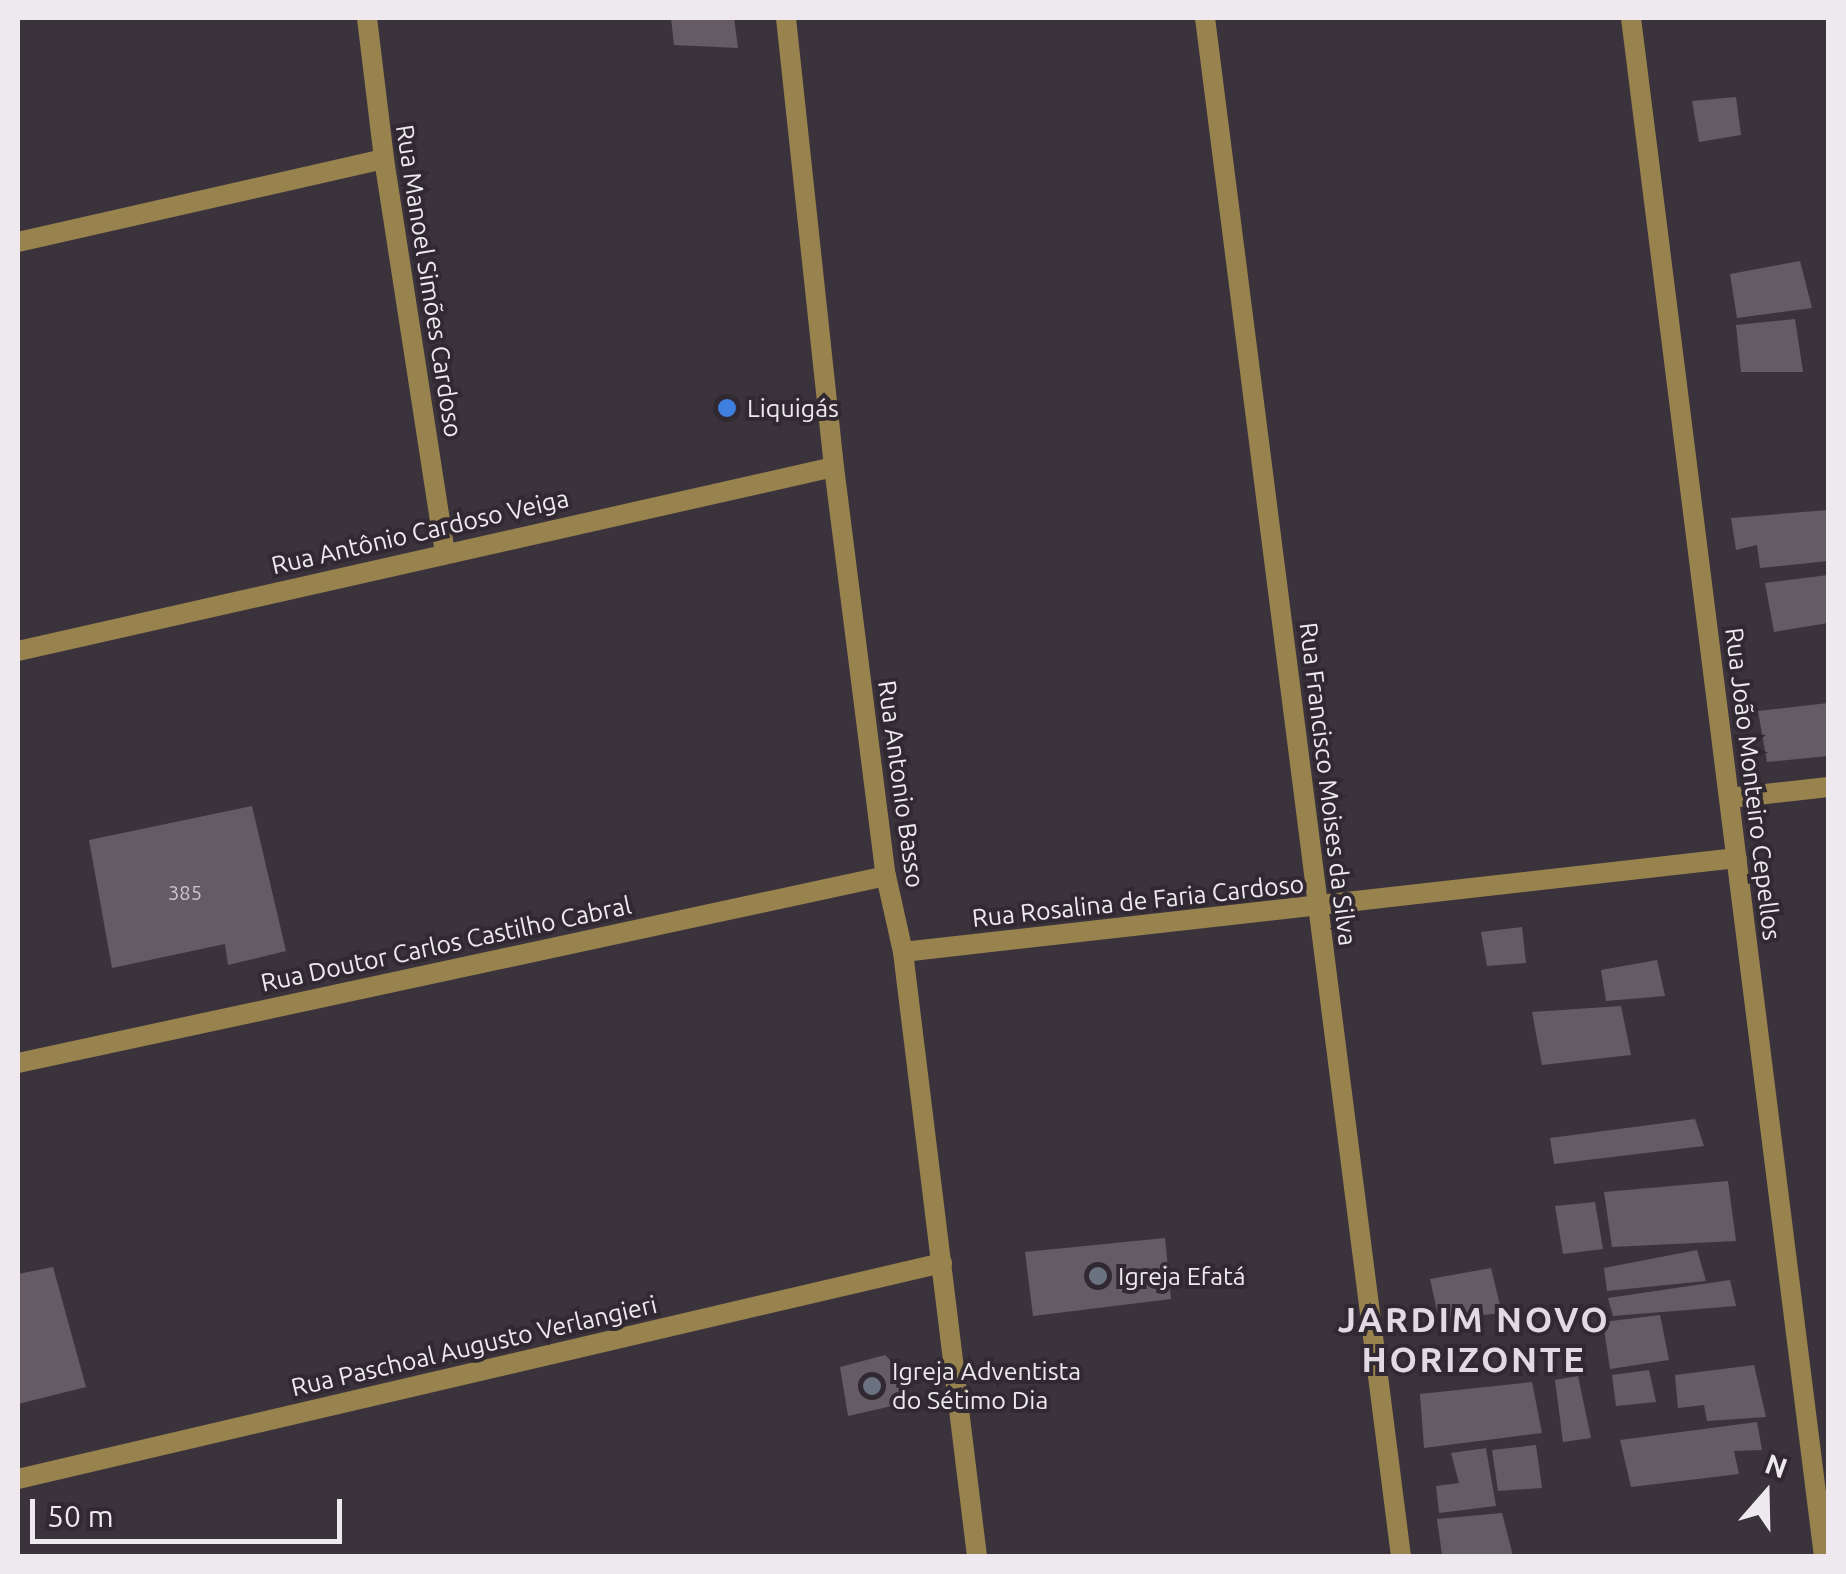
<!DOCTYPE html>
<meta charset="utf-8">
<style>
body{margin:0}
#map{position:relative;width:1846px;height:1574px;overflow:hidden;background:#3b333c;font-family:Ubuntu,sans-serif}
div>[style]{position:absolute}
.building>*{inset:0;background:#645b65}
.minor>*{height:20px;margin:-10px;padding:0 10px;transform-origin:10px;border-radius:10px;background:#98834e}
.dots>*{width:28px;height:28px;translate:-50% -50%;box-sizing:border-box;border:5px solid #312932;border-radius:50%}
span{translate:-50% -50%;white-space:nowrap;text-align:center;line-height:1.15;-webkit-text-stroke:8px #312932;paint-order:stroke}
.number-label{font-size:20px;color:#ccc6cc}
.number-label span{-webkit-text-stroke-width:0}
.street-label{font-size:25px;color:#eee9ef}
.poi-label{font-size:25px;color:#eee9ef}
.left{translate:0 -50%;text-align:left}
.district-label{font-size:35px;color:#e3d9e5;font-weight:700;letter-spacing:2.5px}
.frame{position:absolute;inset:0;border:20px solid #eee9ef;pointer-events:none}
.north{position:absolute;left:1716px;top:1444px;width:100px;height:100px;-webkit-text-stroke:8px #312932;paint-order:stroke;rotate:20deg;font-size:28px;font-weight:700;line-height:40px;text-align:center;color:#eee9ef}
.north::after{content:'';display:block;margin:auto;width:35px;height:45px;background:#eee9ef;clip-path:polygon(50% 0,100% 100%,50% 72%,0 100%)}
.scale{position:absolute;left:30px;top:1499px;width:312px;height:45px;box-sizing:border-box;border:5px solid #eee9ef;border-top:0;padding-left:12px;font-size:30px;line-height:35px;white-space:nowrap;color:#eee9ef;-webkit-text-stroke:8px #312932;paint-order:stroke}
</style>
<div id="map">
<div class="building">
<i style="clip-path:polygon(671px 18px,734px 18px,738px 48px,674px 45px)"></i>
<i style="clip-path:polygon(1736px 97px,1741px 135px,1699px 142px,1692px 101px)"></i>
<i style="clip-path:polygon(1800px 261px,1812px 308px,1737px 318px,1730px 274px)"></i>
<i style="clip-path:polygon(1795px 319px,1803px 372px,1741px 372px,1736px 325px)"></i>
<i style="clip-path:polygon(1828px 510px,1828px 561px,1760px 568px,1757px 545px,1736px 550px,1731px 518px)"></i>
<i style="clip-path:polygon(1828px 575px,1828px 623px,1774px 632px,1765px 583px)"></i>
<i style="clip-path:polygon(1828px 703px,1828px 756px,1767px 762px,1758px 711px)"></i>
<i style="clip-path:polygon(252px 806px,286px 951px,228px 965px,225px 944px,112px 968px,89px 840px)"></i>
<i style="clip-path:polygon(1522px 927px,1526px 963px,1487px 966px,1481px 932px)"></i>
<i style="clip-path:polygon(1657px 960px,1665px 996px,1606px 1001px,1601px 970px)"></i>
<i style="clip-path:polygon(1621px 1006px,1631px 1055px,1542px 1065px,1532px 1012px)"></i>
<i style="clip-path:polygon(1695px 1119px,1704px 1146px,1554px 1164px,1550px 1138px)"></i>
<i style="clip-path:polygon(1728px 1181px,1736px 1241px,1612px 1247px,1604px 1192px)"></i>
<i style="clip-path:polygon(1595px 1202px,1603px 1249px,1563px 1254px,1555px 1206px)"></i>
<i style="clip-path:polygon(1165px 1238px,1171px 1299px,1033px 1316px,1025px 1252px)"></i>
<i style="clip-path:polygon(1697px 1250px,1706px 1281px,1607px 1291px,1604px 1268px)"></i>
<i style="clip-path:polygon(53px 1267px,86px 1387px,18px 1404px,18px 1274px)"></i>
<i style="clip-path:polygon(1491px 1268px,1502px 1313px,1439px 1320px,1430px 1279px)"></i>
<i style="clip-path:polygon(1730px 1280px,1736px 1306px,1613px 1316px,1608px 1298px)"></i>
<i style="clip-path:polygon(1660px 1315px,1669px 1360px,1610px 1369px,1603px 1322px)"></i>
<i style="clip-path:polygon(885px 1355px,898px 1368px,905px 1403px,848px 1416px,840px 1367px)"></i>
<i style="clip-path:polygon(1754px 1365px,1766px 1417px,1707px 1421px,1704px 1405px,1678px 1408px,1675px 1375px)"></i>
<i style="clip-path:polygon(1649px 1370px,1656px 1402px,1616px 1406px,1612px 1375px)"></i>
<i style="clip-path:polygon(1578px 1376px,1591px 1438px,1563px 1442px,1555px 1380px)"></i>
<i style="clip-path:polygon(1532px 1382px,1542px 1433px,1424px 1448px,1420px 1394px)"></i>
<i style="clip-path:polygon(1757px 1422px,1762px 1450px,1734px 1451px,1739px 1474px,1631px 1487px,1620px 1440px)"></i>
<i style="clip-path:polygon(1536px 1445px,1542px 1488px,1498px 1491px,1492px 1450px)"></i>
<i style="clip-path:polygon(1486px 1448px,1496px 1506px,1439px 1513px,1436px 1486px,1459px 1483px,1451px 1453px)"></i>
<i style="clip-path:polygon(1502px 1513px,1513px 1556px,1442px 1555px,1437px 1519px)"></i>
</div>
<div class="minor">
<i style="left:367px;top:18px;width:142px;rotate:83.1deg"></i>
<i style="left:384px;top:159px;width:398px;rotate:81.2deg"></i>
<i style="left:786px;top:18px;width:452px;rotate:83.9deg"></i>
<i style="left:834px;top:467px;width:412px;rotate:82.8deg"></i>
<i style="left:886px;top:876px;width:78px;rotate:77.4deg"></i>
<i style="left:903px;top:952px;width:609px;rotate:83.02deg"></i>
<i style="left:1205px;top:18px;width:1550px;rotate:82.74deg"></i>
<i style="left:1631px;top:18px;width:1550px;rotate:82.85deg"></i>
<i style="left:18px;top:242px;width:375px;rotate:-12.8deg"></i>
<i style="left:18px;top:651px;width:836px;rotate:-12.71deg"></i>
<i style="left:1729px;top:798px;width:100px;rotate:-6.3deg"></i>
<i style="left:903px;top:952px;width:839px;rotate:-6.43deg"></i>
<i style="left:18px;top:1063px;width:888px;rotate:-12.16deg"></i>
<i style="left:18px;top:1479px;width:949px;rotate:-13.16deg"></i>
</div>
<div class="dots">
<i style="left:727px;top:408px;background:#3f7fe0"></i>
<i style="left:1098px;top:1276px;background:#6b7280"></i>
<i style="left:872px;top:1386px;background:#6b7280"></i>
</div>
<div class="number-label">
<span style="left:185px;top:892px">385</span>
</div>
<div class="street-label">
<span style="left:429px;top:281px;rotate:81deg">Rua Manoel Simões Cardoso</span>
<span style="left:420px;top:532px;rotate:-13deg">Rua Antônio Cardoso Veiga</span>
<span style="left:901px;top:784px;rotate:82deg">Rua Antonio Basso</span>
<span style="left:1328px;top:784px;rotate:83deg">Rua Francisco Moises da Silva</span>
<span style="left:1753px;top:784px;rotate:83deg">Rua João Monteiro Cepellos</span>
<span style="left:1138px;top:901px;rotate:-6deg">Rua Rosalina de Faria Cardoso</span>
<span style="left:446px;top:944px;rotate:-12deg">Rua Doutor Carlos Castilho Cabral</span>
<span style="left:474px;top:1346px;rotate:-13deg">Rua Paschoal Augusto Verlangieri</span>
</div>
<div class="poi-label">
<span class="left" style="left:747px;top:408px">Liquigás</span>
<span class="left" style="left:1118px;top:1276px">Igreja Efatá</span>
<span class="left" style="left:892px;top:1386px">Igreja Adventista<br>do Sétimo Dia</span>
</div>
<div class="district-label">
<span style="left:1474px;top:1339px">JARDIM NOVO<br>HORIZONTE</span>
</div>
<div class="frame"></div>
<div class="north">N</div>
<div class="scale">50 m</div>
</div>
